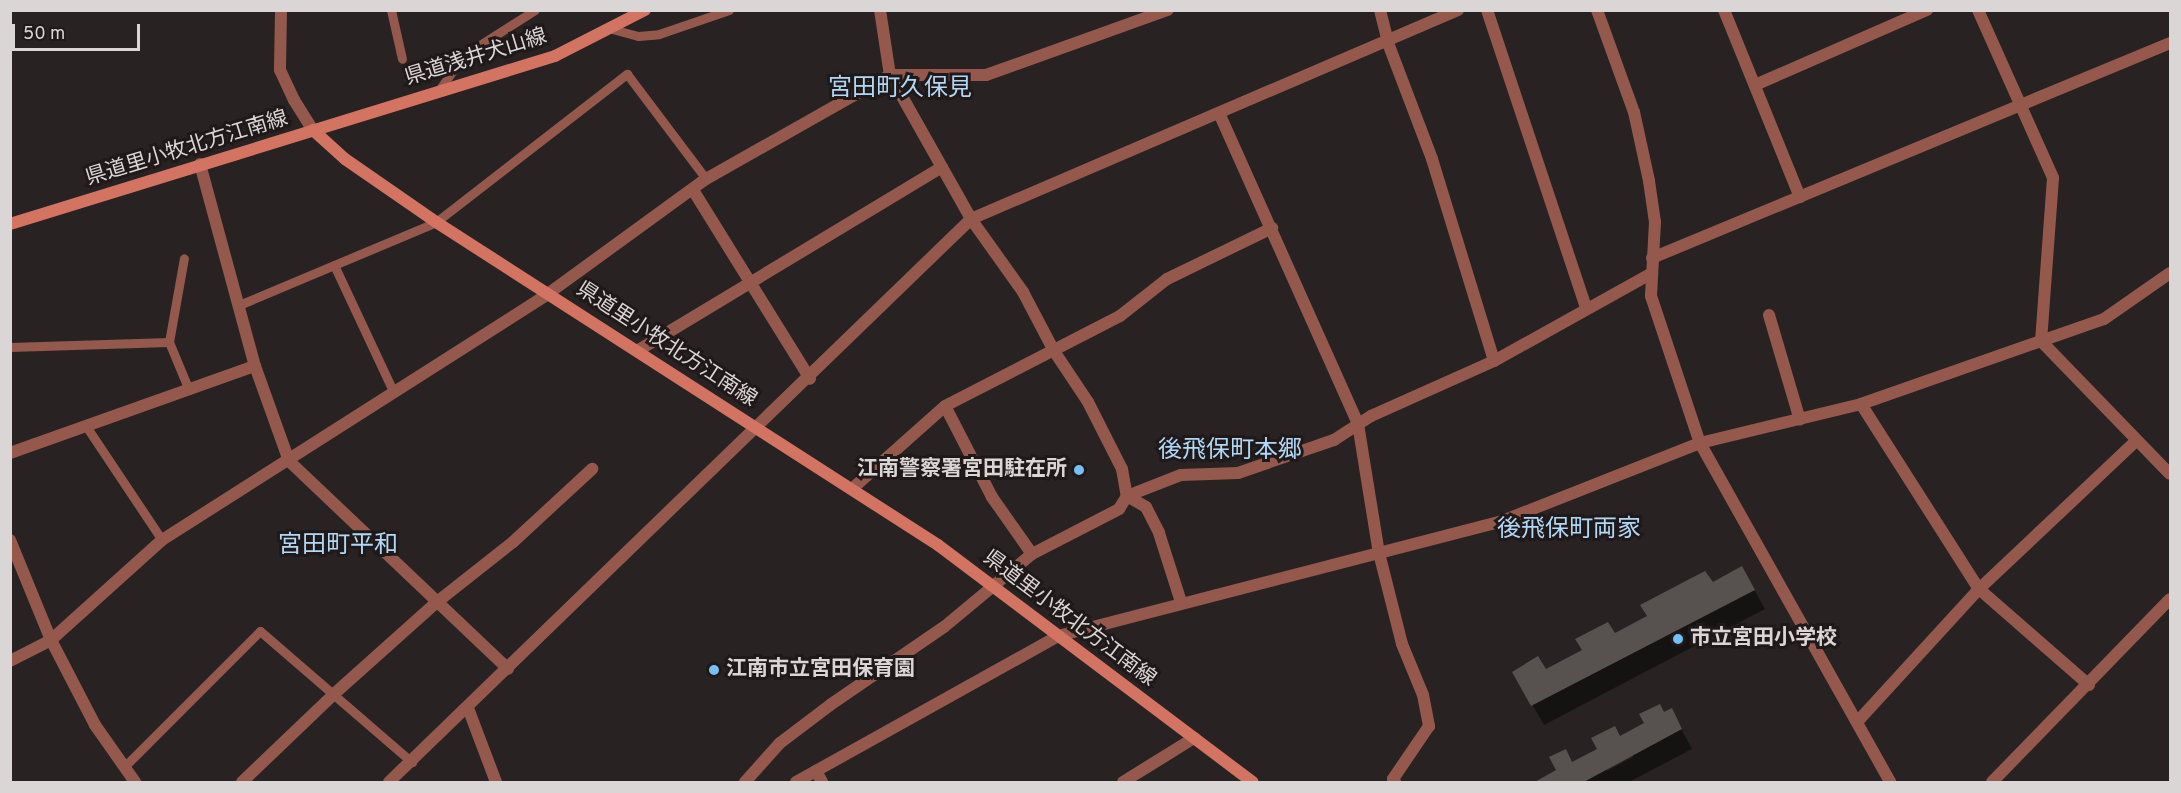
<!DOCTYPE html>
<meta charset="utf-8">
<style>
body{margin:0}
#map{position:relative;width:2181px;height:793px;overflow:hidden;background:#282322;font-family:Overpass,"Noto Sans JP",sans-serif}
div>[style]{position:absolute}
.shadow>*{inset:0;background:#0007}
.building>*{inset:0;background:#575150}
.path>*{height:3px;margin-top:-1.5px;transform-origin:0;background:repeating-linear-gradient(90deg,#807b7b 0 6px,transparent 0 9px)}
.service>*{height:9px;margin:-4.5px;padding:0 4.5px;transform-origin:4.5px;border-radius:4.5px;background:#94584c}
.minor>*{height:12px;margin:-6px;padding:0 6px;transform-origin:6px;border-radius:6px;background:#94584c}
.tertiary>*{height:12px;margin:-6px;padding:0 6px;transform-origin:6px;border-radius:6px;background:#94584c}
.secondary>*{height:12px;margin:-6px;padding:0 6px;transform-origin:6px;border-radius:6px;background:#d37361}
.dots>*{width:16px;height:16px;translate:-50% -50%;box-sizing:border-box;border:3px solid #1f1a19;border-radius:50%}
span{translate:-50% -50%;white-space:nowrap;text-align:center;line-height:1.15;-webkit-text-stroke:6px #1f1a19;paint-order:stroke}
.street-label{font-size:21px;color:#dad6d6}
.poi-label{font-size:21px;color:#dad6d6;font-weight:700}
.right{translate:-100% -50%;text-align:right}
.left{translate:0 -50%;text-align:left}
.quarter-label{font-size:24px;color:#b1d8f7}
.frame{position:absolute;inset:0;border:12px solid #dad6d6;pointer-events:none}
.scale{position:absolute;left:12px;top:24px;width:128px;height:27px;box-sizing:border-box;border:3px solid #dad6d6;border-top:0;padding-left:8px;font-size:18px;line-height:21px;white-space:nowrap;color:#dad6d6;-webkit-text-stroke:4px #1f1a19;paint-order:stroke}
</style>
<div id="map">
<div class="shadow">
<i style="clip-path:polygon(1742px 568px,1765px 609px,1544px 725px,1514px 672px,1545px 671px)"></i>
<i style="clip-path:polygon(evenodd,1671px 710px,1692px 749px,1629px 782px,1548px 782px,1572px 763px,1671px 710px,1633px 754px,1633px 757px,1607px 771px,1607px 768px,1633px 754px)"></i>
</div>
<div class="building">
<i style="clip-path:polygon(1742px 566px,1755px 590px,1531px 706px,1512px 672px,1538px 656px,1546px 669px,1582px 650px,1575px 639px,1608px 622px,1615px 633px,1647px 616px,1640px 605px,1680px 584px,1705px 571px,1713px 582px)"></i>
<i style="clip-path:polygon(1660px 704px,1664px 712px,1672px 708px,1682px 729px,1582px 783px,1533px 783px,1556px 770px,1549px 757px,1566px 749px,1572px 762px,1597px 749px,1591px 738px,1615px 726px,1620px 736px,1644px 723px,1639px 714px)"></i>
</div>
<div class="path">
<i style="left:404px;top:69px;width:18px;rotate:74deg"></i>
</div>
<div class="service">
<i style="left:391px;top:10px;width:50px;rotate:77.3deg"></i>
<i style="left:612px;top:29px;width:27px;rotate:15deg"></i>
<i style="left:638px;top:36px;width:21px;rotate:-5deg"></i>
<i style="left:659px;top:34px;width:74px;rotate:-18.9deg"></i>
<i style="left:439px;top:90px;width:43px;rotate:-54.5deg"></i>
<i style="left:464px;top:55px;width:84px;rotate:-32.4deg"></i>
<i style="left:334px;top:265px;width:141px;rotate:64.9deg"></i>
<i style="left:239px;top:305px;width:214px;rotate:-22.8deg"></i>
<i style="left:436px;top:222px;width:242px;rotate:-37.8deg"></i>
<i style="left:627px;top:74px;width:131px;rotate:53deg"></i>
<i style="left:169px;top:342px;width:85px;rotate:-79.9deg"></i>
<i style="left:10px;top:347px;width:159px;rotate:-1.8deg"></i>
<i style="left:169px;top:342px;width:52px;rotate:67.4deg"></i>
<i style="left:86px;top:426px;width:137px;rotate:56.3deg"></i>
<i style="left:125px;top:766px;width:191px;rotate:-45deg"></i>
<i style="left:260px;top:631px;width:201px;rotate:40.8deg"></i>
</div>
<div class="minor">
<i style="left:281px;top:10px;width:60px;rotate:91deg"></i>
<i style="left:280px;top:70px;width:33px;rotate:65deg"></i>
<i style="left:294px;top:100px;width:36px;rotate:58deg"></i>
<i style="left:880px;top:10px;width:66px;rotate:81.3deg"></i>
<i style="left:890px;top:75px;width:165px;rotate:60.6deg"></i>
<i style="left:971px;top:219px;width:90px;rotate:54.5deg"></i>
<i style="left:1023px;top:292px;width:67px;rotate:62.3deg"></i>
<i style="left:1054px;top:351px;width:61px;rotate:56.3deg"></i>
<i style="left:1088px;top:402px;width:75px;rotate:63.1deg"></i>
<i style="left:1122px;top:469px;width:27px;rotate:80deg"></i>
<i style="left:1127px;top:496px;width:22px;rotate:30deg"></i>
<i style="left:1146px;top:507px;width:29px;rotate:63deg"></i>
<i style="left:1159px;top:533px;width:72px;rotate:72.3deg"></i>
<i style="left:1380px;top:10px;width:34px;rotate:76deg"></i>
<i style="left:1388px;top:43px;width:124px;rotate:69.2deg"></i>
<i style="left:1432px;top:159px;width:211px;rotate:72.9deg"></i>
<i style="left:1487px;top:10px;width:314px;rotate:71.6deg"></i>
<i style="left:1597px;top:10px;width:109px;rotate:70.1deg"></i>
<i style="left:1634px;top:112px;width:71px;rotate:77.7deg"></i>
<i style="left:1649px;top:181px;width:41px;rotate:81.7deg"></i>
<i style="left:1655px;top:222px;width:74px;rotate:93.1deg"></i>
<i style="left:1651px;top:296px;width:155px;rotate:71.6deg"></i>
<i style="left:1700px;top:443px;width:389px;rotate:60.7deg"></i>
<i style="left:1724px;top:10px;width:202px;rotate:67.9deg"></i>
<i style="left:1978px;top:10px;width:184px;rotate:65.9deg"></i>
<i style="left:2053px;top:178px;width:163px;rotate:94.2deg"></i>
<i style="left:2041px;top:341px;width:185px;rotate:45.9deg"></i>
<i style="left:1755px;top:85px;width:188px;rotate:-23.6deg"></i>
<i style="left:1219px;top:113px;width:341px;rotate:65.9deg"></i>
<i style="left:1358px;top:424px;width:131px;rotate:80.8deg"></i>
<i style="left:1379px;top:553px;width:94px;rotate:75.8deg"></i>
<i style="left:1402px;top:644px;width:55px;rotate:67.6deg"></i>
<i style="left:1423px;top:695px;width:32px;rotate:79deg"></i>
<i style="left:1429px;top:726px;width:64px;rotate:124.2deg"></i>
<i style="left:1393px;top:779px;width:4px;rotate:56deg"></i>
<i style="left:200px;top:164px;width:209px;rotate:74.8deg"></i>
<i style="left:255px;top:366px;width:101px;rotate:70.3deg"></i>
<i style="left:289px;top:461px;width:302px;rotate:43.5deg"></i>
<i style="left:693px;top:190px;width:222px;rotate:58.2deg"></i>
<i style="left:1652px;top:258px;width:561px;rotate:-22.54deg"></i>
<i style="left:1769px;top:315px;width:109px;rotate:73.6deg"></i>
<i style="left:637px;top:351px;width:356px;rotate:-31.1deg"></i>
<i style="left:1861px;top:404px;width:219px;rotate:57.5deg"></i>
<i style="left:1979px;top:589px;width:146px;rotate:41.1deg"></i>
<i style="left:10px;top:453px;width:260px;rotate:-19.6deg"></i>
<i style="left:853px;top:488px;width:123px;rotate:-41.7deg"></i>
<i style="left:1032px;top:554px;width:70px;rotate:-125.1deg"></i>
<i style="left:992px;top:497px;width:102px;rotate:-117.3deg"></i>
<i style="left:945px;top:406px;width:197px;rotate:-27.2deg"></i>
<i style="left:1120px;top:316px;width:60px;rotate:-38.2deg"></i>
<i style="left:1167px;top:279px;width:117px;rotate:-25.9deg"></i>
<i style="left:10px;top:661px;width:46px;rotate:-27.1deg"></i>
<i style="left:51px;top:640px;width:149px;rotate:-42deg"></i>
<i style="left:162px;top:540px;width:459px;rotate:-32.5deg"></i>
<i style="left:549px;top:293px;width:194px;rotate:-36deg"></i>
<i style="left:706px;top:179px;width:211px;rotate:-29.5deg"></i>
<i style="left:890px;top:75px;width:96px"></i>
<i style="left:986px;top:75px;width:193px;rotate:-19.7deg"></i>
<i style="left:468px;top:708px;width:79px;rotate:69.3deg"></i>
<i style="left:1858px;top:721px;width:179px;rotate:-47.5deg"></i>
<i style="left:1979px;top:589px;width:214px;rotate:-43.3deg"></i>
<i style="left:816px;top:771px;width:13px;rotate:61deg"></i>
<i style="left:242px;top:782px;width:127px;rotate:-43.7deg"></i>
<i style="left:334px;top:694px;width:138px;rotate:-41.8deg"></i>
<i style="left:437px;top:602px;width:97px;rotate:-38.3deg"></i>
<i style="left:513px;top:542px;width:108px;rotate:-42.7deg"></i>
<i style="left:389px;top:782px;width:810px;rotate:-44.05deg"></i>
<i style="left:971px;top:219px;width:530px;rotate:-23.23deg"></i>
<i style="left:745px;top:782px;width:52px;rotate:-48.1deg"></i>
<i style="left:780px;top:743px;width:63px;rotate:-37.2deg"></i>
<i style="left:830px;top:705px;width:138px;rotate:-34.4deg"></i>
<i style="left:944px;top:627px;width:114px;rotate:-39.7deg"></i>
<i style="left:1032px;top:554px;width:98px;rotate:-27.3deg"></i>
<i style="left:1119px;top:509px;width:15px;rotate:-58deg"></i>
<i style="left:1127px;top:496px;width:58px;rotate:-21.3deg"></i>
<i style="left:1181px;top:475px;width:57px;rotate:-2deg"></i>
<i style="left:1238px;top:473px;width:102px;rotate:-19deg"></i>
<i style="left:1334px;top:440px;width:44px;rotate:-33deg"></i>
<i style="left:1371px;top:416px;width:135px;rotate:-24.1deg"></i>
<i style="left:1494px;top:361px;width:181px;rotate:-29.1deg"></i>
<i style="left:796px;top:782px;width:300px;rotate:-29.1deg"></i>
<i style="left:1058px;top:636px;width:459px;rotate:-14.5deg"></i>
<i style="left:1502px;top:521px;width:213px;rotate:-21.5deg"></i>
<i style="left:1700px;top:443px;width:166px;rotate:-13.6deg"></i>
<i style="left:1861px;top:404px;width:257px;rotate:-19.3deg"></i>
<i style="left:2104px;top:319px;width:80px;rotate:-34.9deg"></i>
<i style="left:1123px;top:782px;width:84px;rotate:-31.8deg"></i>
</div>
<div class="tertiary">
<i style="left:10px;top:540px;width:108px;rotate:67.7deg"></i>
<i style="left:51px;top:640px;width:96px;rotate:62.6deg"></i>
<i style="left:95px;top:725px;width:70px;rotate:54.9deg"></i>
<i style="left:1992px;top:782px;width:255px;rotate:-45.8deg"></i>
</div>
<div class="secondary">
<i style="left:313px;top:130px;width:43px;rotate:42.2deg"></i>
<i style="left:345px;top:159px;width:111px;rotate:34.7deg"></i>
<i style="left:436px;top:222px;width:597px;rotate:32.76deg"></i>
<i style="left:938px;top:545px;width:394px;rotate:37deg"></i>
<i style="left:10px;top:224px;width:570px;rotate:-17.13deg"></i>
<i style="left:555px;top:56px;width:101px;rotate:-27.1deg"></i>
</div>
<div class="dots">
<i style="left:1079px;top:470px;background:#76c0f7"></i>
<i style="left:1678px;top:639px;background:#76c0f7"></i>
<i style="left:714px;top:670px;background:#76c0f7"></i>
</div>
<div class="street-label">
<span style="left:476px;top:58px;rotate:-17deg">県道浅井犬山線</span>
<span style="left:187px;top:149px;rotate:-17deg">県道里小牧北方江南線</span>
<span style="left:666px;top:345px;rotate:33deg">県道里小牧北方江南線</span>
<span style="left:1069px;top:619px;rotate:37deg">県道里小牧北方江南線</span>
</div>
<div class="poi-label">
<span class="right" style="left:1067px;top:470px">江南警察署宮田駐在所</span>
<span class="left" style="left:1690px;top:639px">市立宮田小学校</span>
<span class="left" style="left:726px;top:670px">江南市立宮田保育園</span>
</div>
<div class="quarter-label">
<span style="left:900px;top:90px">宮田町久保見</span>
<span style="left:1230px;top:452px">後飛保町本郷</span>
<span style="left:1569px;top:531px">後飛保町両家</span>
<span style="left:338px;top:547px">宮田町平和</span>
</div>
<div class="frame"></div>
<div class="scale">50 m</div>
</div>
